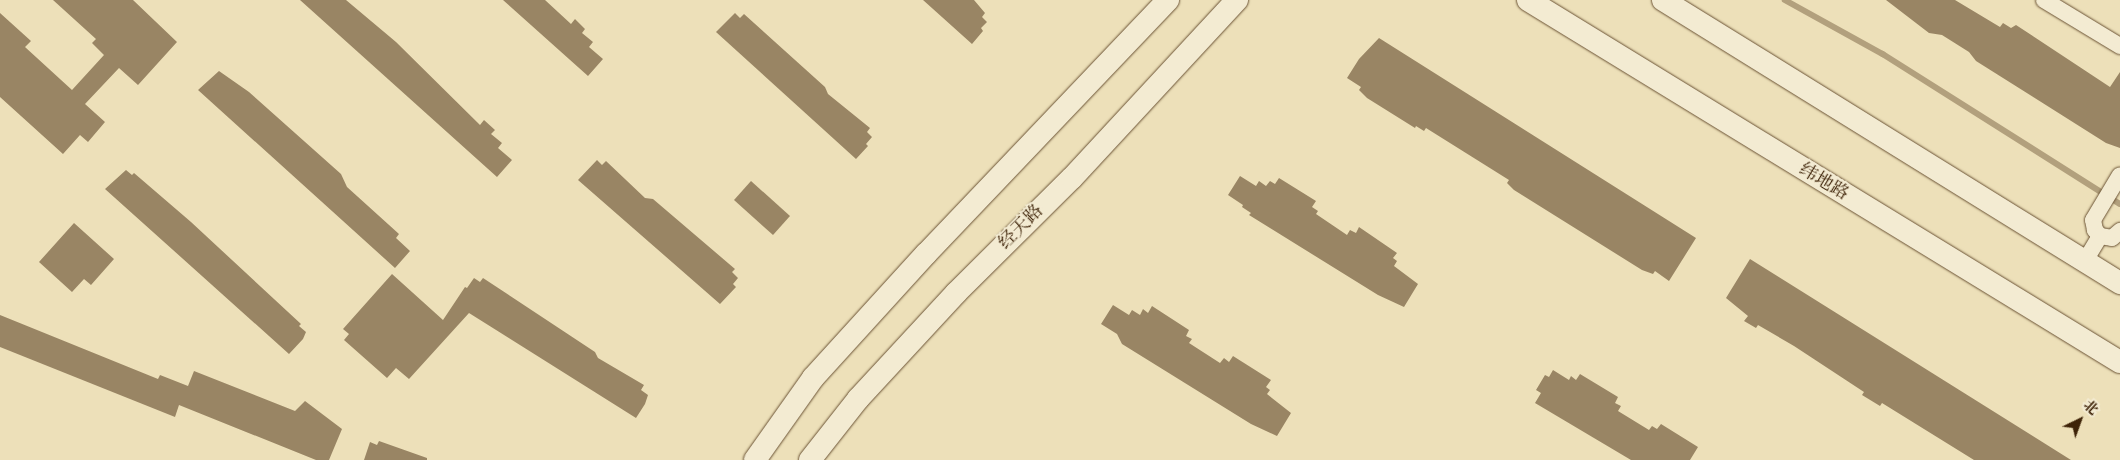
<!DOCTYPE html>
<meta charset="utf-8">
<style>
body{margin:0}
#map{position:relative;width:2120px;height:460px;overflow:hidden;background:#ede0b9;font-family:Vollkorn,"Noto Serif SC",serif}
div>[style]{position:absolute}
.stream>*{height:5.5px;margin:-2.75px;padding:0 2.75px;transform-origin:2.75px;border-radius:2.75px;background:#b2a07d}
.building>*{inset:0;background:#998564}
.roads{filter:drop-shadow(0 0 1px #6a5234) drop-shadow(0 0 1px #6a5234)}
.street>*{height:16px;margin:-8px;padding:0 8px;transform-origin:8px;border-radius:8px;background:#f3ebd2}
.secondary>*{height:22px;margin:-11px;padding:0 11px;transform-origin:11px;border-radius:11px;background:#f3ebd2}
span{translate:-50% -50%;white-space:nowrap;text-align:center;line-height:1.15;-webkit-text-stroke:4px #f3ebd2;paint-order:stroke}
.street-label{font-size:18px;color:#3e2308}
.north{position:absolute;left:2055px;top:395px;width:50px;height:50px;-webkit-text-stroke:4px #f3ebd2;paint-order:stroke;rotate:42deg;font-size:14px;font-weight:700;line-height:20px;text-align:center;color:#3e2308}
.north::after{content:'';display:block;margin:auto;width:18px;height:22px;background:#3e2308;clip-path:polygon(50% 0,100% 100%,50% 72%,0 100%)}
</style>
<div id="map">
<div class="stream">
<i style="left:1785px;top:0;width:112px;rotate:28.9deg"></i>
<i style="left:1883px;top:54px;width:280px;rotate:32.3deg"></i>
</div>
<div class="building">
<i style="clip-path:polygon(53px 0,133px 0,177px 42px,138px 85px,119px 68px,85px 104px,105px 122px,88px 142px,80px 135px,63px 154px,0 97px,0 13px,31px 41px,25px 47px,72px 90px,104px 55px,92px 43px,96px 39px)"></i>
<i style="clip-path:polygon(300px 0,346px 0,396px 42px,480px 125px,484px 120px,495px 130px,491px 134px,502px 143px,498px 148px,512px 160px,497px 177px)"></i>
<i style="clip-path:polygon(503px 0,545px 0,571px 24px,575px 19px,585px 29px,582px 33px,593px 42px,589px 47px,603px 59px,588px 76px)"></i>
<i style="clip-path:polygon(923px 0,974px 0,985px 13px,982px 17px,987px 22px,981px 28px,983px 31px,972px 44px)"></i>
<i style="clip-path:polygon(1886px 0,1955px 0,2000px 27px,2003px 23px,2011px 28px,2016px 25px,2110px 87px,2120px 72px,2120px 148px,2106px 143px,1976px 61px,1969px 52px,1942px 35px,1929px 33px)"></i>
<i style="clip-path:polygon(735px 13px,740px 18px,744px 14px,825px 87px,828px 94px,870px 128px,867px 132px,872px 137px,866px 144px,868px 146px,856px 159px,716px 32px)"></i>
<i style="clip-path:polygon(1379px 38px,1696px 238px,1669px 281px,1655px 271px,1653px 274px,1642px 270px,1514px 190px,1507px 183px,1509px 180px,1426px 128px,1424px 131px,1416px 126px,1415px 128px,1367px 98px,1359px 90px,1361px 87px,1347px 78px,1359px 59px)"></i>
<i style="clip-path:polygon(219px 71px,249px 92px,341px 174px,347px 187px,399px 234px,396px 238px,410px 251px,395px 268px,198px 90px)"></i>
<i style="clip-path:polygon(597px 160px,602px 165px,606px 161px,645px 198px,653px 199px,735px 269px,732px 272px,738px 278px,733px 284px,736px 287px,720px 304px,578px 180px)"></i>
<i style="clip-path:polygon(126px 170px,132px 175px,134px 173px,191px 222px,301px 324px,299px 326px,306px 332px,303px 339px,289px 354px,105px 189px)"></i>
<i style="clip-path:polygon(1240px 176px,1256px 186px,1259px 181px,1266px 186px,1270px 181px,1275px 184px,1279px 178px,1316px 201px,1312px 207px,1318px 211px,1316px 214px,1347px 235px,1350px 230px,1356px 233px,1359px 227px,1397px 253px,1393px 258px,1397px 261px,1394px 266px,1418px 284px,1404px 307px,1378px 295px,1249px 215px,1251px 213px,1242px 207px,1243px 205px,1228px 195px)"></i>
<i style="clip-path:polygon(751px 181px,790px 216px,773px 235px,734px 200px)"></i>
<i style="clip-path:polygon(74px 223px,114px 259px,91px 285px,84px 279px,72px 292px,39px 262px)"></i>
<i style="clip-path:polygon(1750px 259px,2071px 460px,1974px 460px,1882px 403px,1880px 406px,1862px 395px,1864px 392px,1794px 346px,1758px 325px,1756px 328px,1744px 321px,1748px 316px,1726px 298px)"></i>
<i style="clip-path:polygon(392px 274px,443px 320px,465px 287px,467px 288px,474px 278px,480px 282px,483px 278px,595px 352px,598px 358px,644px 385px,641px 390px,648px 395px,645px 404px,636px 418px,469px 313px,409px 379px,396px 368px,387px 378px,344px 340px,349px 334px,343px 329px)"></i>
<i style="clip-path:polygon(1113px 305px,1129px 315px,1132px 310px,1140px 315px,1143px 309px,1148px 313px,1152px 306px,1189px 330px,1186px 336px,1192px 339px,1189px 343px,1220px 363px,1224px 358px,1229px 362px,1233px 356px,1271px 380px,1266px 387px,1270px 390px,1267px 394px,1291px 413px,1277px 436px,1251px 424px,1122px 344px,1117px 334px,1101px 324px)"></i>
<i style="clip-path:polygon(0 315px,158px 379px,160px 375px,188px 386px,194px 371px,295px 411px,305px 401px,342px 429px,329px 460px,316px 460px,179px 405px,175px 417px,0 347px)"></i>
<i style="clip-path:polygon(1553px 370px,1569px 380px,1571px 376px,1576px 380px,1580px 374px,1618px 397px,1615px 403px,1621px 406px,1618px 411px,1649px 430px,1652px 426px,1657px 429px,1661px 424px,1698px 447px,1690px 460px,1631px 460px,1535px 403px,1541px 393px,1536px 390px,1545px 375px,1549px 377px)"></i>
<i style="clip-path:polygon(379px 441px,427px 458px,427px 460px,364px 460px,370px 442px,377px 445px)"></i>
</div>
<div class="roads">
<div class="street">
<i style="left:2044px;top:0;width:89px;rotate:31.2deg"></i>
<i style="left:2100px;top:236px;width:8px;rotate:-130deg"></i>
<i style="left:2095px;top:230px;width:10px;rotate:-101deg"></i>
<i style="left:2093px;top:220px;width:52px;rotate:-59deg"></i>
<i style="left:2085px;top:261px;width:29px;rotate:-59deg"></i>
<i style="left:2100px;top:236px;width:12px;rotate:9deg"></i>
<i style="left:2112px;top:238px;width:11px;rotate:-41deg"></i>
</div>
<div class="secondary">
<i style="left:1528px;top:0;width:694px;rotate:31.45deg"></i>
<i style="left:1663px;top:0;width:538px;rotate:31.77deg"></i>
<i style="left:755px;top:460px;width:100px;rotate:-54.7deg"></i>
<i style="left:813px;top:378px;width:168px;rotate:-47.7deg"></i>
<i style="left:926px;top:254px;width:351px;rotate:-46.4deg"></i>
<i style="left:810px;top:460px;width:78px;rotate:-51.8deg"></i>
<i style="left:858px;top:399px;width:144px;rotate:-47.2deg"></i>
<i style="left:956px;top:293px;width:163px;rotate:-44.8deg"></i>
<i style="left:1072px;top:178px;width:243px;rotate:-47.2deg"></i>
</div>
</div>
<div class="street-label">
<span style="left:1823px;top:183px;rotate:31deg">纬地路</span>
<span style="left:1022px;top:228px;rotate:-45deg">经天路</span>
</div>
<div class="north">北</div>
</div>
